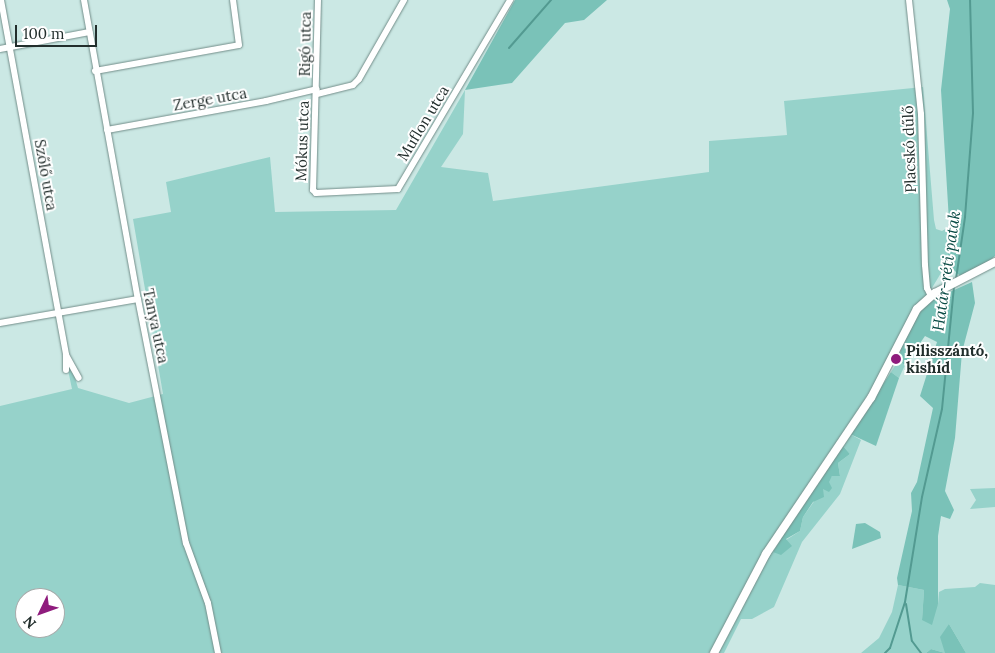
<!DOCTYPE html>
<meta charset="utf-8">
<style>
body{margin:0}
#map{position:relative;width:995px;height:653px;overflow:hidden;background:#cbe8e4;font-family:Lora,serif}
div>[style]{position:absolute}
.green>*{inset:0;background:#96d2ca}
.forest>*{inset:0;background:#7ac2b8}
.stream>*{height:2px;margin:-1px;padding:0 1px;transform-origin:1px;border-radius:1px;background:#539a91}
.roads{filter:drop-shadow(0 0 1px #728d89) drop-shadow(0 0 1px #728d89)}
.minor>*{height:6px;margin:-3px;padding:0 3px;transform-origin:3px;border-radius:3px;background:#fff}
.tertiary>*{height:8px;margin:-4px;padding:0 4px;transform-origin:4px;border-radius:4px;background:#fff}
.dots>*{width:14px;height:14px;translate:-50% -50%;box-sizing:border-box;border:2px solid #fff;border-radius:50%}
span{translate:-50% -50%;white-space:nowrap;text-align:center;line-height:1.15;-webkit-text-stroke:4px #fff;paint-order:stroke}
.street-label{font-size:15px;color:#222e2c}
.poi-label{font-size:15px;color:#222e2c;font-weight:700}
.left{translate:0 -50%;text-align:left}
.water-label{font-size:16px;color:#084a44;font-style:italic}
.north{position:absolute;left:15px;top:588px;width:50px;height:50px;box-sizing:border-box;background:#fff;border:1px solid #a7abab;border-radius:50%;rotate:228deg;font-size:14px;font-weight:700;line-height:20px;text-align:center;color:#222e2c}
.north::after{content:'';display:block;margin:auto;width:18px;height:22px;background:#8f1c7d;clip-path:polygon(50% 0,100% 100%,50% 72%,0 100%)}
.scale{position:absolute;left:15px;top:25px;width:82px;height:22px;box-sizing:border-box;border:2px solid #222e2c;border-top:0;padding-left:6px;font-size:15px;line-height:18px;white-space:nowrap;color:#222e2c;-webkit-text-stroke:4px #fff;paint-order:stroke}
</style>
<div id="map">
<div class="green">
<i style="clip-path:polygon(evenodd,923px 87px,934px 220px,936px 229px,942px 231px,947px 228px,947px 263px,773px 552px,791px 546px,786px 540px,800px 531px,803px 517px,832px 476px,840px 476px,838px 463px,850px 454px,843px 446px,850px 434px,861px 440px,840px 494px,802px 542px,774px 607px,752px 619px,741px 619px,724px 653px,0 653px,0 406px,72px 389px,67px 365px,71px 364px,78px 388px,129px 403px,163px 394px,133px 219px,171px 212px,166px 182px,270px 157px,275px 212px,396px 210px,465px 90px,463px 134px,441px 167px,488px 173px,493px 201px,709px 172px,709px 141px,787px 135px,784px 101px,923px 87px,25px 598px,55px 598px,55px 628px,25px 628px,25px 598px)"></i>
<i style="clip-path:polygon(898px 361px,905px 365px,899px 378px,891px 372px)"></i>
<i style="clip-path:polygon(995px 488px,995px 507px,970px 509px,976px 500px,970px 489px)"></i>
<i style="clip-path:polygon(980px 583px,995px 585px,995px 653px,966px 653px,949px 624px,945px 653px,931px 649px,926px 653px,861px 653px,879px 638px,892px 612px,898px 585px,924px 590px,922px 620px,938px 604px,939px 592px,945px 589px,975px 587px)"></i>
</div>
<div class="forest">
<i style="clip-path:polygon(515px 0,607px 0,584px 20px,565px 23px,512px 83px,465px 90px)"></i>
<i style="clip-path:polygon(947px 0,995px 0,995px 256px,981px 268px,960px 276px,947px 263px,949px 221px,941px 90px,950px 9px)"></i>
<i style="clip-path:polygon(972px 282px,975px 303px,962px 352px,955px 438px,945px 491px,954px 510px,950px 519px,941px 516px,938px 536px,938px 604px,932px 625px,922px 620px,924px 590px,898px 585px,897px 578px,912px 511px,911px 493px,917px 482px,933px 408px,920px 396px,937px 342px,925px 336px,905px 365px,898px 361px,905px 333px,923px 304px)"></i>
<i style="clip-path:polygon(891px 372px,899px 378px,876px 446px,850px 434px)"></i>
<i style="clip-path:polygon(843px 446px,850px 454px,838px 463px,840px 476px,832px 476px,829px 482px,832px 488px,829px 492px,823px 489px,824px 497px,813px 502px,803px 517px,800px 531px,786px 539px,792px 546px,781px 555px,773px 552px,806px 496px)"></i>
<i style="clip-path:polygon(865px 523px,880px 532px,881px 538px,852px 549px,856px 524px)"></i>
<i style="clip-path:polygon(949px 624px,966px 653px,926px 653px,931px 649px,945px 653px,940px 637px)"></i>
</div>
<div class="stream">
<i style="left:509px;top:48px;width:64px;rotate:-48.8deg"></i>
<i style="left:956px;top:279px;width:63px;rotate:-81.7deg"></i>
<i style="left:965px;top:217px;width:104px;rotate:-85.6deg"></i>
<i style="left:973px;top:113px;width:113px;rotate:-91.5deg"></i>
<i style="left:906px;top:604px;width:37px;rotate:81deg"></i>
<i style="left:912px;top:641px;width:15px;rotate:53deg"></i>
<i style="left:885px;top:653px;width:7px;rotate:-45deg"></i>
<i style="left:890px;top:648px;width:48px;rotate:-71.9deg"></i>
<i style="left:905px;top:602px;width:106px;rotate:-80.8deg"></i>
<i style="left:922px;top:497px;width:90px;rotate:-77.2deg"></i>
<i style="left:942px;top:409px;width:124px;rotate:-84.4deg"></i>
</div>
<div class="roads">
<div class="minor">
<i style="left:1px;top:0;width:361px;rotate:79.6deg"></i>
<i style="left:66px;top:355px;width:26px;rotate:61deg"></i>
<i style="left:84px;top:0;width:304px;rotate:79.8deg"></i>
<i style="left:138px;top:299px;width:249px;rotate:78.9deg"></i>
<i style="left:186px;top:543px;width:64px;rotate:69.9deg"></i>
<i style="left:208px;top:603px;width:51px;rotate:78.7deg"></i>
<i style="left:318px;top:0;width:190px;rotate:91.5deg"></i>
<i style="left:313px;top:190px;width:4px;rotate:45deg"></i>
<i style="left:316px;top:193px;width:82px;rotate:-2.8deg"></i>
<i style="left:398px;top:189px;width:220px;rotate:-59.3deg"></i>
<i style="left:909px;top:0;width:115px;rotate:84deg"></i>
<i style="left:921px;top:114px;width:151px;rotate:88.5deg"></i>
<i style="left:925px;top:265px;width:23px;rotate:85deg"></i>
<i style="left:927px;top:288px;width:9px;rotate:63deg"></i>
<i style="left:0;top:49px;width:91px;rotate:-10.8deg"></i>
<i style="left:95px;top:71px;width:146px;rotate:-10.2deg"></i>
<i style="left:239px;top:45px;width:45px;rotate:-97.6deg"></i>
<i style="left:317px;top:94px;width:37px;rotate:-14deg"></i>
<i style="left:353px;top:85px;width:8px;rotate:-45deg"></i>
<i style="left:359px;top:79px;width:91px;rotate:-60.3deg"></i>
<i style="left:107px;top:130px;width:162px;rotate:-10.3deg"></i>
<i style="left:266px;top:101px;width:52px;rotate:-13.2deg"></i>
<i style="left:0;top:323px;width:140px;rotate:-9.9deg"></i>
<i style="left:66px;top:355px;width:15px;rotate:90deg"></i>
</div>
<div class="tertiary">
<i style="left:714px;top:653px;width:112px;rotate:-62.3deg"></i>
<i style="left:766px;top:554px;width:188px;rotate:-56.1deg"></i>
<i style="left:871px;top:398px;width:100px;rotate:-62.7deg"></i>
<i style="left:917px;top:309px;width:24px;rotate:-42deg"></i>
<i style="left:935px;top:293px;width:68px;rotate:-27.3deg"></i>
</div>
</div>
<div class="dots">
<i style="left:896px;top:359px;background:#8f1c7d"></i>
</div>
<div class="street-label">
<span style="left:305px;top:44px;rotate:-89deg">Rigó utca</span>
<span style="left:210px;top:99px;rotate:-10deg">Zerge utca</span>
<span style="left:423px;top:123px;rotate:-59deg">Muflon utca</span>
<span style="left:302px;top:141px;rotate:-88deg">Mókus utca</span>
<span style="left:909px;top:149px;rotate:-92deg">Placskó dűlő</span>
<span style="left:46px;top:175px;rotate:80deg">Szőlő utca</span>
<span style="left:156px;top:326px;rotate:78deg">Tanya utca</span>
</div>
<div class="poi-label">
<span class="left" style="left:906px;top:359px">Pilisszántó,<br>kishíd</span>
</div>
<div class="water-label">
<span style="left:946px;top:271px;rotate:-82deg">Határ-réti patak</span>
</div>
<div class="north">N</div>
<div class="scale">100 m</div>
</div>
